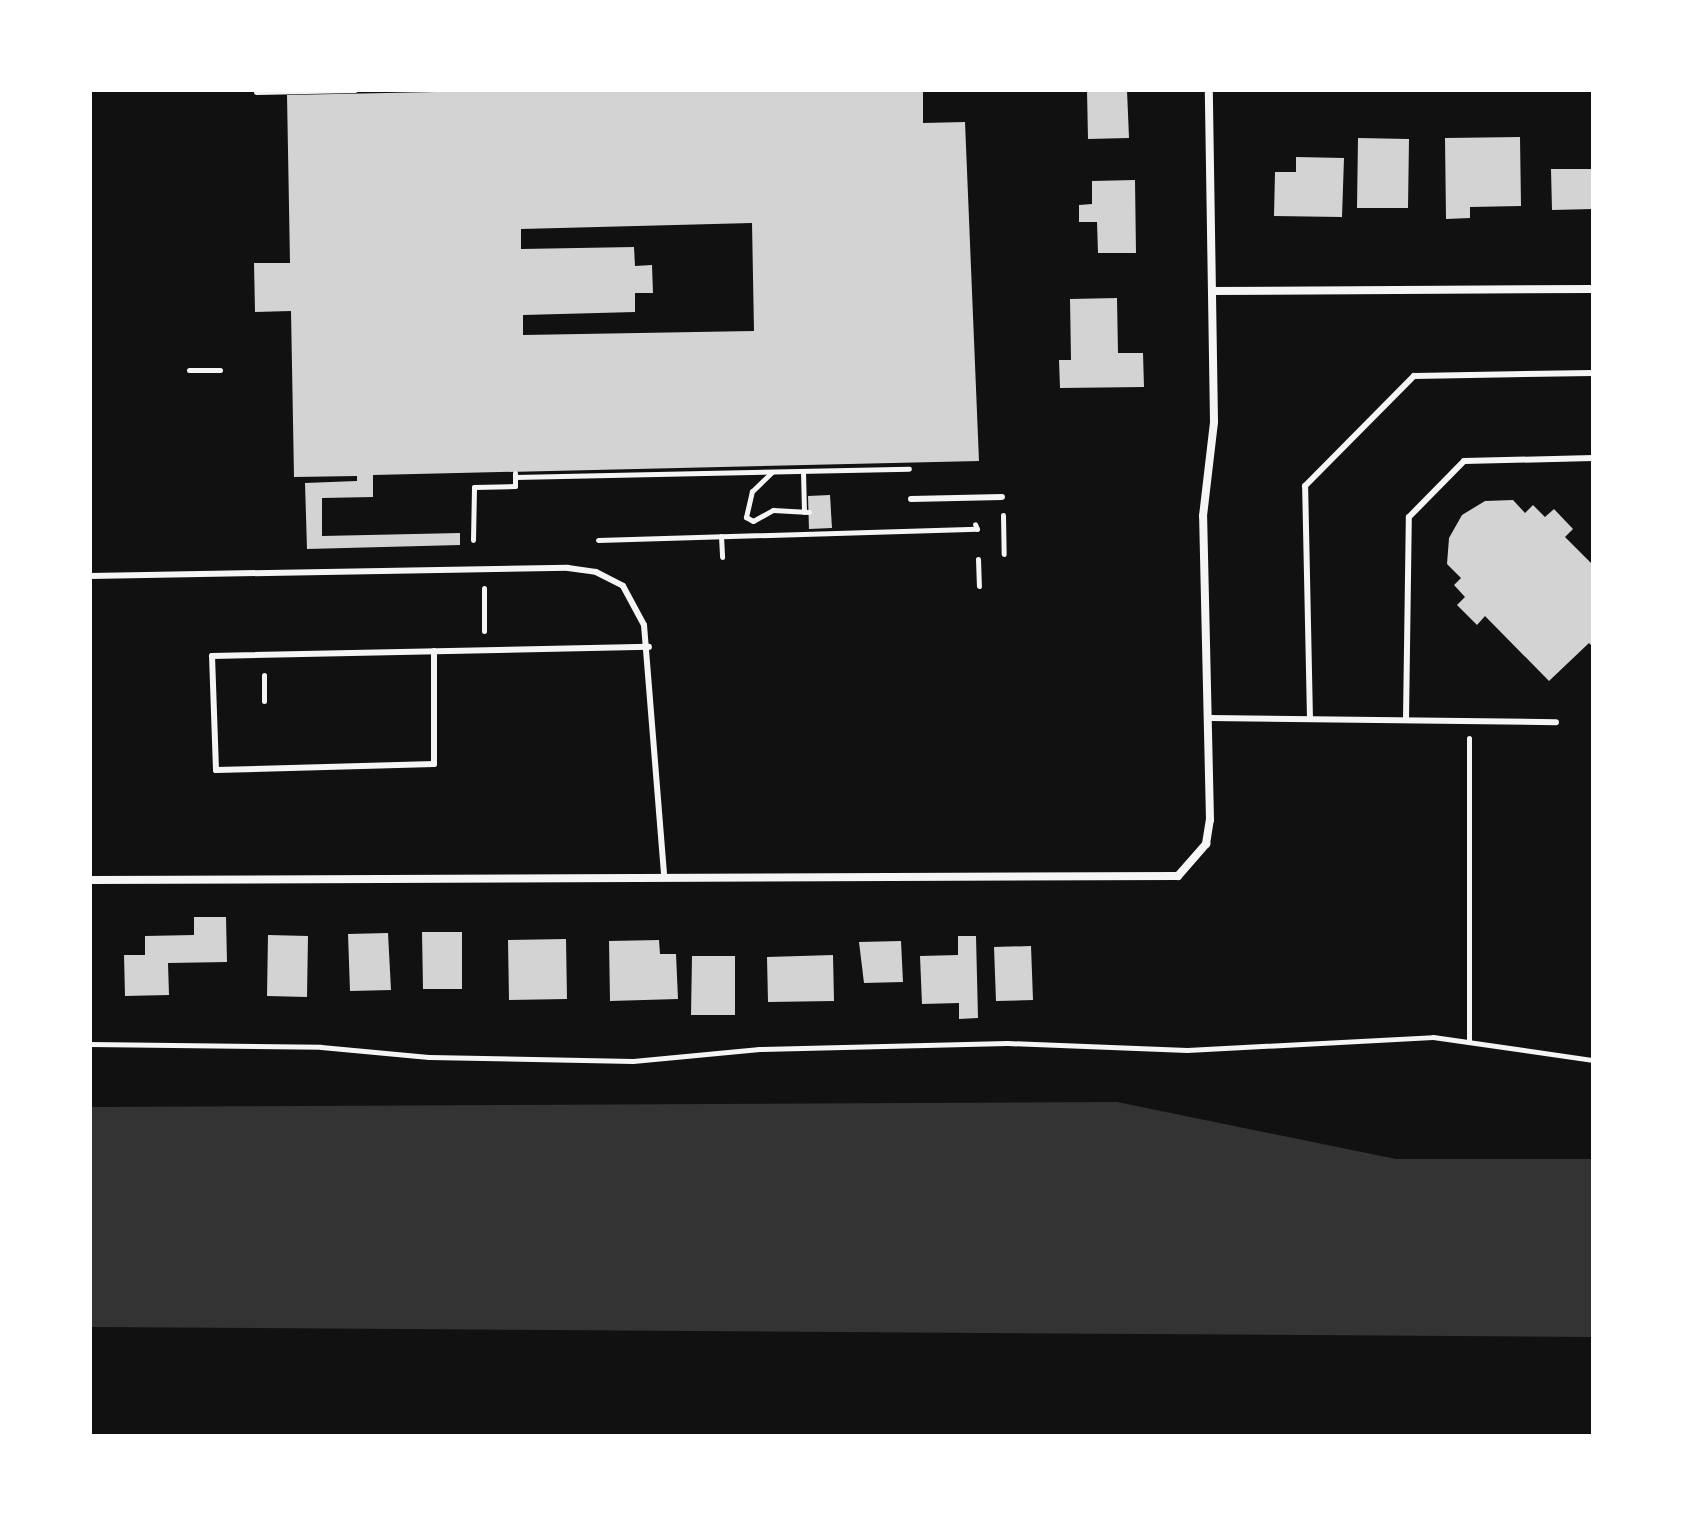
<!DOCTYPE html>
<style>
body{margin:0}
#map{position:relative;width:1683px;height:1526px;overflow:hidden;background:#111;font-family:"Golos Text",sans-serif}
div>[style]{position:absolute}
.water>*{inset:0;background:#333}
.building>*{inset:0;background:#d3d3d3}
.path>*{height:5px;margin:-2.5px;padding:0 2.5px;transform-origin:2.5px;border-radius:2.5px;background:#f5f5f5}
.service>*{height:6px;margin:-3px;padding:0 3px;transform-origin:3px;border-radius:3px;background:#f5f5f5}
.minor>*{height:8px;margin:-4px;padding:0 4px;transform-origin:4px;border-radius:4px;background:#f5f5f5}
span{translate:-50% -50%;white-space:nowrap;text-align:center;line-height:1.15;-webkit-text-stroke:7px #fff;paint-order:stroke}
.frame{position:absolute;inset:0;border:92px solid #fff;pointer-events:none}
</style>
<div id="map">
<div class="water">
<i style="clip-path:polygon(1117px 1102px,1396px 1159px,1593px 1159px,1593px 1337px,90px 1327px,90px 1107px)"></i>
</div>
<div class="building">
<i style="clip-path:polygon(evenodd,529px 90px,923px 90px,923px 123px,965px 122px,979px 461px,373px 475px,373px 497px,322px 498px,322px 536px,460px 533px,460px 545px,307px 549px,305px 483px,357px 481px,357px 476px,294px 477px,291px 311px,255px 312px,254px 263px,290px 263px,287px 95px,529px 90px,752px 223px,754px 331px,523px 335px,523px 315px,635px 312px,635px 293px,653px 293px,652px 265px,635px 266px,634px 247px,521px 249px,521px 229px,752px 223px)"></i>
<i style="clip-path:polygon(1087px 90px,1127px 90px,1129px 138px,1088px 139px)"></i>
<i style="clip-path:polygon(1520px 137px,1521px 206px,1470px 207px,1470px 218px,1446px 219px,1445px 138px)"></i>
<i style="clip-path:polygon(1358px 138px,1409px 139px,1408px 208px,1357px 208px)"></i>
<i style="clip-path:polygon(1296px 157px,1344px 158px,1342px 217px,1274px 216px,1275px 172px,1296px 172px)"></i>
<i style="clip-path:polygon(1551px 169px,1593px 169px,1593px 209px,1552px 210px)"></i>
<i style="clip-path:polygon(1135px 180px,1136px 253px,1098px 253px,1097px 222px,1079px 222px,1079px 205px,1092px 204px,1092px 181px)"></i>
<i style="clip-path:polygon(1117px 298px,1118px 353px,1143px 353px,1144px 387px,1060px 388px,1059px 360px,1071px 360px,1070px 299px)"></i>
<i style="clip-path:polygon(830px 495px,832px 528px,809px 529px,808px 496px)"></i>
<i style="clip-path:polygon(1513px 500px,1525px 513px,1533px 505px,1545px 517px,1554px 509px,1573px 529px,1565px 537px,1593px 565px,1593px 647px,1589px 643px,1549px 681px,1485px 616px,1477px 625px,1457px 605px,1465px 597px,1454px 585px,1461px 578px,1447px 564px,1449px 538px,1462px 515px,1485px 501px)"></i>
<i style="clip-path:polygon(194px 917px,226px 917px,227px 962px,168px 963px,169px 995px,125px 996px,124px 955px,145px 955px,145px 936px,194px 935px)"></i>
<i style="clip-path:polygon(422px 932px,462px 932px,462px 989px,423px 989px)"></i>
<i style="clip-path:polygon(388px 933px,391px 990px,350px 991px,348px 934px)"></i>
<i style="clip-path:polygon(268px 935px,308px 936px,307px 997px,267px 996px)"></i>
<i style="clip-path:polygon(958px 936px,976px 936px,978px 1018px,959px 1019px,959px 1003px,922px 1004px,920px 956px,958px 955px)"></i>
<i style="clip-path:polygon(566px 939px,567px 999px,509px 1000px,508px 940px)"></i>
<i style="clip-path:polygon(659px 940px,660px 954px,676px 954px,678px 999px,610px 1001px,609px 941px)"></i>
<i style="clip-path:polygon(901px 941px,903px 982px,864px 983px,859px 942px)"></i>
<i style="clip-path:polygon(1031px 946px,1033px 1000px,996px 1001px,994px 947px)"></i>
<i style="clip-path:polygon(833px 955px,834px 1001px,768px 1002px,767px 957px)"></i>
<i style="clip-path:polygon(692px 956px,735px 956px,735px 1015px,691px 1015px)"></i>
</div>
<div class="path">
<i style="left:256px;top:92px;width:99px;rotate:-1.2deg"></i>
<i style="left:189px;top:370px;width:31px"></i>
<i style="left:803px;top:471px;width:41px;rotate:88.6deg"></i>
<i style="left:772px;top:472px;width:28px;rotate:136deg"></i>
<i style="left:752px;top:491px;width:27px;rotate:103deg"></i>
<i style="left:746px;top:517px;width:8px;rotate:30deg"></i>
<i style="left:753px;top:521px;width:23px;rotate:-29deg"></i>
<i style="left:773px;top:510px;width:36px;rotate:3deg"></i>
<i style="left:515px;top:477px;width:394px;rotate:-1.2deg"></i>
<i style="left:1003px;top:515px;width:39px;rotate:89deg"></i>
<i style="left:721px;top:536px;width:21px;rotate:87deg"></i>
<i style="left:473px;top:540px;width:53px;rotate:-88.9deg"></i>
<i style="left:474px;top:487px;width:41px;rotate:-1.4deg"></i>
<i style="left:515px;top:486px;width:13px;rotate:-90deg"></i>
<i style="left:598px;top:540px;width:379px;rotate:-1.7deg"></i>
<i style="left:977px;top:529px;width:5px;rotate:-112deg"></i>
<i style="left:978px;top:559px;width:27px;rotate:88deg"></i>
<i style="left:484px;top:588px;width:43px;rotate:90deg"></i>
<i style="left:264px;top:675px;width:26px;rotate:90deg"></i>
<i style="left:1469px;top:738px;width:304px;rotate:90deg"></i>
<i style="left:90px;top:1044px;width:231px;rotate:0.7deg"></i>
<i style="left:321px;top:1047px;width:108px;rotate:5.3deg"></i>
<i style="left:429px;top:1057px;width:204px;rotate:1.1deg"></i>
<i style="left:633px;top:1061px;width:127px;rotate:-5.4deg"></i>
<i style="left:759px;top:1049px;width:248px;rotate:-1.4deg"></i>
<i style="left:1007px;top:1043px;width:180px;rotate:2.2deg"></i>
<i style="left:1187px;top:1050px;width:246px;rotate:-3deg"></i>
<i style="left:1433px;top:1037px;width:162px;rotate:8.2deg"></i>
</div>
<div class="service">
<i style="left:911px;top:499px;width:91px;rotate:-1.3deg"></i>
<i style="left:90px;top:576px;width:478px;rotate:-1deg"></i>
<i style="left:568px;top:568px;width:28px;rotate:8deg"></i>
<i style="left:596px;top:572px;width:30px;rotate:27deg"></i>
<i style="left:623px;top:586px;width:44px;rotate:61.7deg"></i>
<i style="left:644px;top:625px;width:252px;rotate:85.4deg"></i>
<i style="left:434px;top:651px;width:113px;rotate:90deg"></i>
<i style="left:434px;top:764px;width:218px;rotate:178.4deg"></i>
<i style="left:216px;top:770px;width:114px;rotate:-92deg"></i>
<i style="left:212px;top:656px;width:437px;rotate:-1.2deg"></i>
<i style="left:1210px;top:718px;width:346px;rotate:0.7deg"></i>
<i style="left:1310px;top:719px;width:233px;rotate:-91.2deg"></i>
<i style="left:1305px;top:486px;width:155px;rotate:-45.3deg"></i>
<i style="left:1414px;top:376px;width:179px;rotate:-1deg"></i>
<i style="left:1406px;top:720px;width:203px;rotate:-89.2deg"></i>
<i style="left:1409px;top:517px;width:78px;rotate:-45.5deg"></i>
<i style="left:1464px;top:461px;width:129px;rotate:-1.3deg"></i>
</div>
<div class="minor">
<i style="left:1212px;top:291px;width:381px;rotate:-0.3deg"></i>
<i style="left:90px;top:880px;width:1088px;rotate:-0.21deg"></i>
<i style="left:1178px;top:876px;width:43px;rotate:-48.8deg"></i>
<i style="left:1206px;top:844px;width:24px;rotate:-81deg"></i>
<i style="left:1210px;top:820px;width:304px;rotate:-91.3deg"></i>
<i style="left:1203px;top:516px;width:95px;rotate:-83.3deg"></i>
<i style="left:1214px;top:422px;width:332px;rotate:-90.9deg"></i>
</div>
<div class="frame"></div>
</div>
